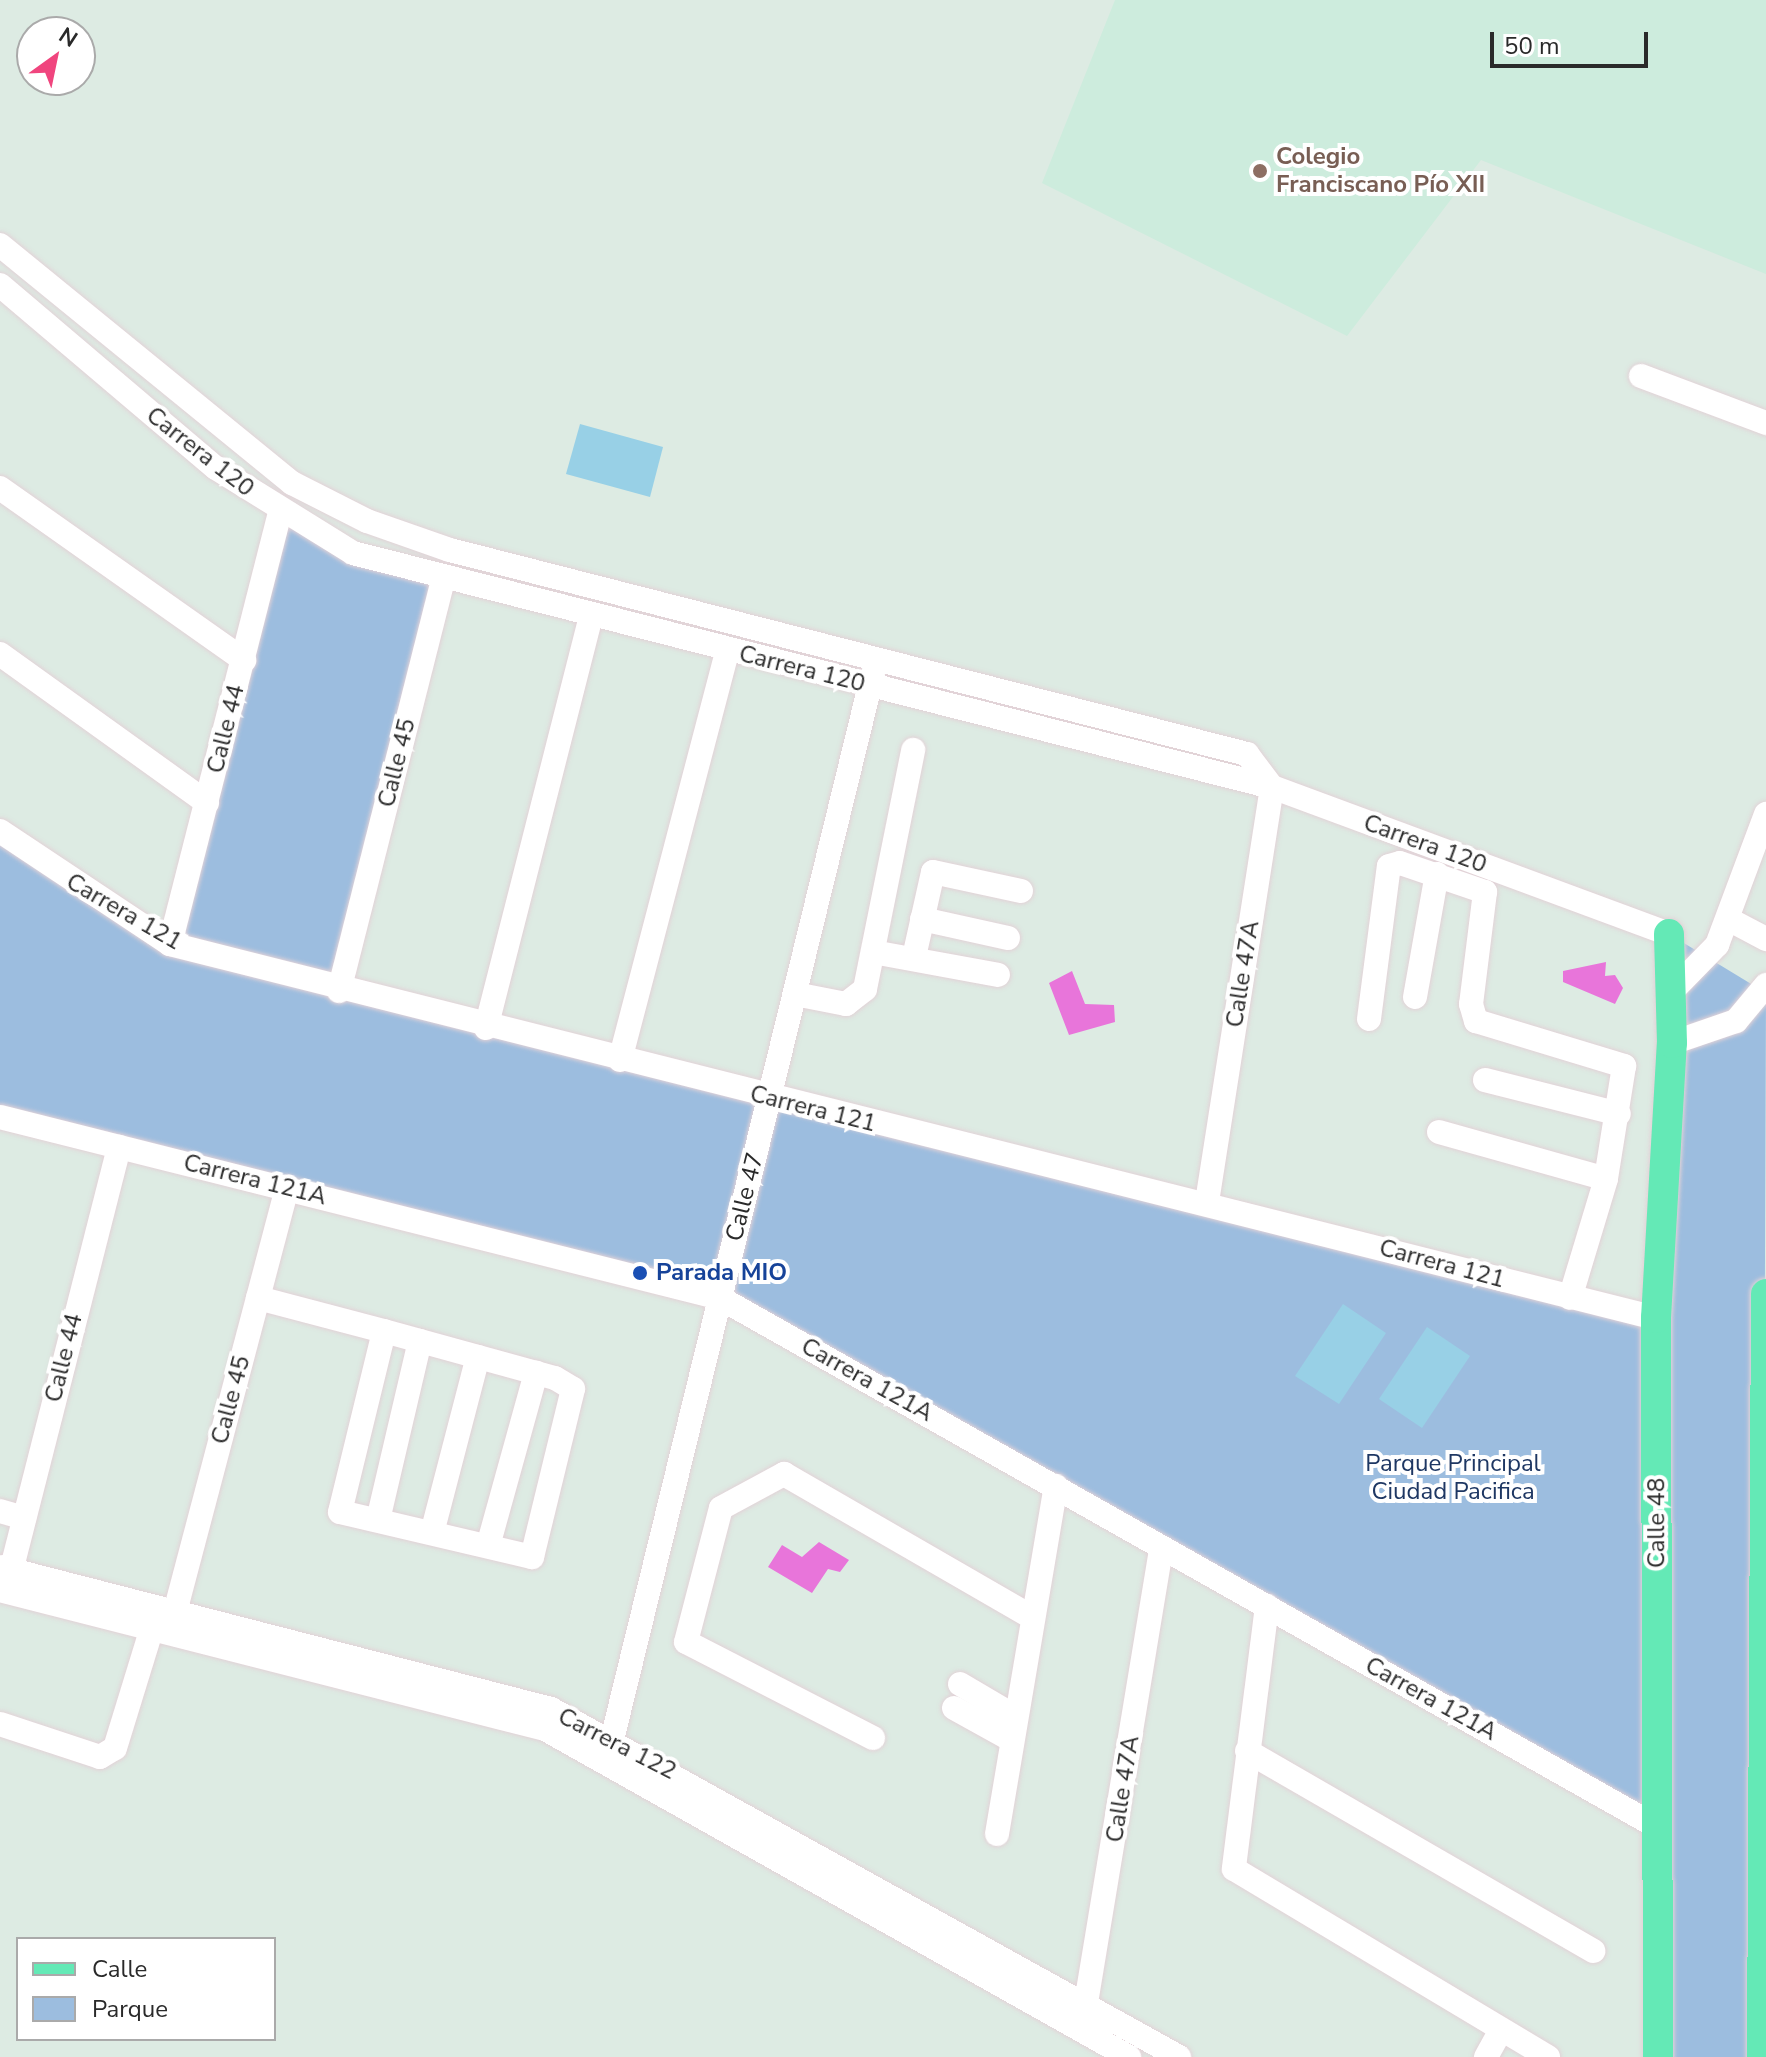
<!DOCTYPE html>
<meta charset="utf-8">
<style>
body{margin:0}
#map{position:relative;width:1766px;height:2057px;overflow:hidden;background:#ddebe3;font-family:"Nunito Sans",sans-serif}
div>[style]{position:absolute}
.education>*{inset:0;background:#cdecdd}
.green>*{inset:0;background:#9cbddf}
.pitch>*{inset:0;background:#98d0e6}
.water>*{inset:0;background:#e875da}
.roads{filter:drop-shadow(0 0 2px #e2d2d7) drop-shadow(0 0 2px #e2d2d7)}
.minor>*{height:24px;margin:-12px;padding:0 12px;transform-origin:12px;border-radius:12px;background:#fff}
.major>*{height:30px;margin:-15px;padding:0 15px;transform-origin:15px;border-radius:15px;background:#64e9b6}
.dots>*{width:22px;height:22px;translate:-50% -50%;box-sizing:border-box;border:4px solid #fff;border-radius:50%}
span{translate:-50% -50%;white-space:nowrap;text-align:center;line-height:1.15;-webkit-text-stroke:8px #fff;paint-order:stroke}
.education-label{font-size:24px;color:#785e54;font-weight:700}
.left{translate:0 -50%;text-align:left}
.street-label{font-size:24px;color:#2a2a2a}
.transit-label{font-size:24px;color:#164399;font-weight:700}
.park-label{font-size:24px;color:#1e3763}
.legend{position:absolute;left:16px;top:1937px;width:260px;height:104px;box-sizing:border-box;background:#fff;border:2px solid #aaa;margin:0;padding:10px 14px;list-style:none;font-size:24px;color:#2a2a2a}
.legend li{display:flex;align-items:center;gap:16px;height:40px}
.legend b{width:40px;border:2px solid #aaa}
.north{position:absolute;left:16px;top:16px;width:80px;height:80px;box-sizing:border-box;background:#fff;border:2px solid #aaa;border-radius:50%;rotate:33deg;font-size:22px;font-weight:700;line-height:32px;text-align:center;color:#2a2a2a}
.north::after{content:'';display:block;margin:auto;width:28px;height:36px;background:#f0457e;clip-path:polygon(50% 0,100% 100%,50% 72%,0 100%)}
.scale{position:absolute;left:1490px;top:32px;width:158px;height:36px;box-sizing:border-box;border:4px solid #2a2a2a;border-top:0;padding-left:10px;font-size:24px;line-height:28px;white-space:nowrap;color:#2a2a2a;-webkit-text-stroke:6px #fff;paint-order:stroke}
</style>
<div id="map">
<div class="education">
<i style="clip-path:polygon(1115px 0,1766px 0,1766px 274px,1481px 160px,1347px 336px,1042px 183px)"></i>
</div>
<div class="green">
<i style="clip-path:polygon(280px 513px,443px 581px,339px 990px,1655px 1318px,1669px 934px,1766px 993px,1762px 2057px,1658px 2057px,1659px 1827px,720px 1298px,0 1117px,0 831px,169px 944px)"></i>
</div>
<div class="pitch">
<i style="clip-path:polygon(580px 424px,663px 447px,650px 497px,566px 474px)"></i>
<i style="clip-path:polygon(1343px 1304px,1386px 1333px,1339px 1404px,1295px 1376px)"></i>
<i style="clip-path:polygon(1427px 1327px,1470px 1356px,1422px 1428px,1379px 1399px)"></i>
</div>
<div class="water">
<i style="clip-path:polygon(1606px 962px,1605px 976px,1615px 975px,1623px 988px,1615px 1004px,1563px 982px,1563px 971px)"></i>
<i style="clip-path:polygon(1072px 971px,1085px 1004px,1114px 1005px,1115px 1022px,1069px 1035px,1049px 983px)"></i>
<i style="clip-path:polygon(819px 1542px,849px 1560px,840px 1572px,828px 1569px,812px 1593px,768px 1567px,782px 1545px,802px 1557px)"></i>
</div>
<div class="roads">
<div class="minor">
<i style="left:0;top:245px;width:377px;rotate:39.2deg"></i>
<i style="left:292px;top:483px;width:84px;rotate:26.9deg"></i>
<i style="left:367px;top:521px;width:88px;rotate:19.3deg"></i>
<i style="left:450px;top:550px;width:823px;rotate:14.36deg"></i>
<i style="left:1247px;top:754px;width:41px;rotate:52.9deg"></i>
<i style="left:1272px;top:787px;width:421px;rotate:98.9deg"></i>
<i style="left:0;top:285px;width:283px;rotate:40.3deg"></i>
<i style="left:216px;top:468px;width:161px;rotate:31.8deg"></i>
<i style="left:353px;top:553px;width:948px;rotate:14.29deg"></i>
<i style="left:1272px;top:787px;width:423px;rotate:20.3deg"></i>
<i style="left:1641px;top:376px;width:134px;rotate:20.6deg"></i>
<i style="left:0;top:488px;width:299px;rotate:35.2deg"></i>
<i style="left:0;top:654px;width:255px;rotate:35.7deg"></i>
<i style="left:0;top:831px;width:204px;rotate:33.6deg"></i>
<i style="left:170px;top:944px;width:1532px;rotate:14.13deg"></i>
<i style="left:922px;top:919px;width:88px;rotate:12.5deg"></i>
<i style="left:1730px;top:920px;width:41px;rotate:27.8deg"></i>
<i style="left:170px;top:944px;width:445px;rotate:-75.7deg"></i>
<i style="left:873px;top:952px;width:127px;rotate:10.4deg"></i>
<i style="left:914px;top:957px;width:87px;rotate:-77.4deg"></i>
<i style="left:933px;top:872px;width:90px;rotate:12.2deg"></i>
<i style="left:1674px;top:989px;width:62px;rotate:-45.7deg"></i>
<i style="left:1717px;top:945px;width:140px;rotate:-69.5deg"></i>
<i style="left:339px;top:991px;width:423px;rotate:-75.8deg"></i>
<i style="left:795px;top:994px;width:52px;rotate:11.1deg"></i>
<i style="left:846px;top:1004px;width:24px;rotate:-38deg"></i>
<i style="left:865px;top:989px;width:244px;rotate:-78.6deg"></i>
<i style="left:1415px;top:997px;width:125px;rotate:-79.9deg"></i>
<i style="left:1369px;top:1019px;width:154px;rotate:-82.6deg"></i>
<i style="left:1389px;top:866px;width:11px;rotate:-15deg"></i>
<i style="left:1400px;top:863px;width:90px;rotate:18.8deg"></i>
<i style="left:1485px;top:892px;width:113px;rotate:97.1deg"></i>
<i style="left:1471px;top:1004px;width:18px;rotate:74deg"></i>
<i style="left:1476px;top:1021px;width:155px;rotate:16.9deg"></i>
<i style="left:1624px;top:1066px;width:114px;rotate:99.1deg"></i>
<i style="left:1606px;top:1179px;width:124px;rotate:106.8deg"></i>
<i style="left:486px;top:1028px;width:424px;rotate:-75.7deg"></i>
<i style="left:1672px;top:1043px;width:68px;rotate:-19deg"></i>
<i style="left:1736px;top:1021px;width:47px;rotate:-50.2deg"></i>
<i style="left:620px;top:1060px;width:423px;rotate:-75.3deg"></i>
<i style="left:1485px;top:1080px;width:138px;rotate:14.2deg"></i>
<i style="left:0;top:1117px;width:742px;rotate:14.11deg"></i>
<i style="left:720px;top:1298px;width:1078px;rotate:29.44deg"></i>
<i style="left:1439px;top:1132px;width:173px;rotate:15.7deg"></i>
<i style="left:258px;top:1298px;width:130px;rotate:14.7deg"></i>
<i style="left:384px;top:1331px;width:177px;rotate:15.4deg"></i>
<i style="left:555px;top:1378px;width:21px;rotate:31deg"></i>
<i style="left:573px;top:1389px;width:173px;rotate:103.7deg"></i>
<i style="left:532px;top:1557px;width:197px;rotate:-166.8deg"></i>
<i style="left:340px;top:1512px;width:186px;rotate:-76.3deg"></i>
<i style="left:0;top:1511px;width:25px;rotate:16deg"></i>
<i style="left:378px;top:1520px;width:184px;rotate:-76.8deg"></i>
<i style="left:432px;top:1533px;width:182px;rotate:-75.4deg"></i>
<i style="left:488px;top:1546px;width:180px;rotate:-74.5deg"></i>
<i style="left:0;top:1567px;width:569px;rotate:14.45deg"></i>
<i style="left:551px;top:1709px;width:718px;rotate:28.99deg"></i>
<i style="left:8px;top:1583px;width:450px;rotate:-75.7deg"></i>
<i style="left:0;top:1590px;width:562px;rotate:14.31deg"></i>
<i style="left:545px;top:1729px;width:670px;rotate:29.32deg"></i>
<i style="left:1267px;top:1606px;width:265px;rotate:97.2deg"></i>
<i style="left:1234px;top:1869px;width:366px;rotate:30.9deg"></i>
<i style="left:175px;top:1612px;width:439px;rotate:-75.2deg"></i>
<i style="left:960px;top:1684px;width:65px;rotate:30.5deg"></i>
<i style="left:954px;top:1708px;width:66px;rotate:28.9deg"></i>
<i style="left:0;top:1724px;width:105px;rotate:18.3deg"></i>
<i style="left:100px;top:1757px;width:17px;rotate:-31deg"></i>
<i style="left:115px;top:1748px;width:126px;rotate:-72.9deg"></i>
<i style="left:873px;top:1738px;width:210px;rotate:-152.8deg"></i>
<i style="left:686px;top:1642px;width:138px;rotate:-75.4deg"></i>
<i style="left:721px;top:1508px;width:72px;rotate:-28.4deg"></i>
<i style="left:784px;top:1474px;width:286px;rotate:30deg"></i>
<i style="left:1247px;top:1751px;width:400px;rotate:30deg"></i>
<i style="left:609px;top:1752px;width:1111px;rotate:-76.25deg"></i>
<i style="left:997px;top:1834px;width:353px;rotate:-80.4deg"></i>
<i style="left:1084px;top:2015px;width:473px;rotate:-80.6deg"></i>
<i style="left:1486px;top:2057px;width:31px;rotate:-61deg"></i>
</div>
<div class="major">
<i style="left:1658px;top:2057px;width:739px;rotate:-90.16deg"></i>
<i style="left:1656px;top:1318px;width:275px;rotate:-86.7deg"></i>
<i style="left:1672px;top:1043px;width:109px;rotate:-91.6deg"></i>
<i style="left:1762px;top:2057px;width:763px;rotate:-89.7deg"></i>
</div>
</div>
<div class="dots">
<i style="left:1260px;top:171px;background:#8d6e63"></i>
<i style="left:640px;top:1273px;background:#1a4fb4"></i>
</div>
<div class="education-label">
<span class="left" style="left:1276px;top:171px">Colegio<br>Franciscano Pío XII</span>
</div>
<div class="street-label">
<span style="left:200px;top:452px;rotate:38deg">Carrera 120</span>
<span style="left:802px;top:669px;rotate:14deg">Carrera 120</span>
<span style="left:226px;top:729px;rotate:-76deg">Calle 44</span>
<span style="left:397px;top:763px;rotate:-76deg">Calle 45</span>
<span style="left:1425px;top:844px;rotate:20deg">Carrera 120</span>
<span style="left:124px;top:912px;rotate:30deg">Carrera 121</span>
<span style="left:1243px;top:974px;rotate:-81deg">Calle 47A</span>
<span style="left:813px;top:1109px;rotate:14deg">Carrera 121</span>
<span style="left:255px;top:1180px;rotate:14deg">Carrera 121A</span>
<span style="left:745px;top:1197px;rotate:-76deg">Calle 47</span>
<span style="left:1442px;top:1264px;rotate:15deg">Carrera 121</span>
<span style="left:64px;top:1358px;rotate:-76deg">Calle 44</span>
<span style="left:867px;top:1380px;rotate:29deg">Carrera 121A</span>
<span style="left:231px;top:1400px;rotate:-75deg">Calle 45</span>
<span style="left:1657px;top:1523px;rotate:-90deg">Calle 48</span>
<span style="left:1431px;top:1699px;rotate:29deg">Carrera 121A</span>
<span style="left:617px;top:1744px;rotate:27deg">Carrera 122</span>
<span style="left:1123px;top:1789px;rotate:-81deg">Calle 47A</span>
</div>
<div class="transit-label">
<span class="left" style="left:656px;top:1273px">Parada MIO</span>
</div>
<div class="park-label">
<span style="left:1453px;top:1478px">Parque Principal<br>Ciudad Pacifica</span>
</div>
<ul class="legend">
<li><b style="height:10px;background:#64e9b6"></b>Calle</li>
<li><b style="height:22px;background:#9cbddf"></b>Parque</li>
</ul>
<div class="north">N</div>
<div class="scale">50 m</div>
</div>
